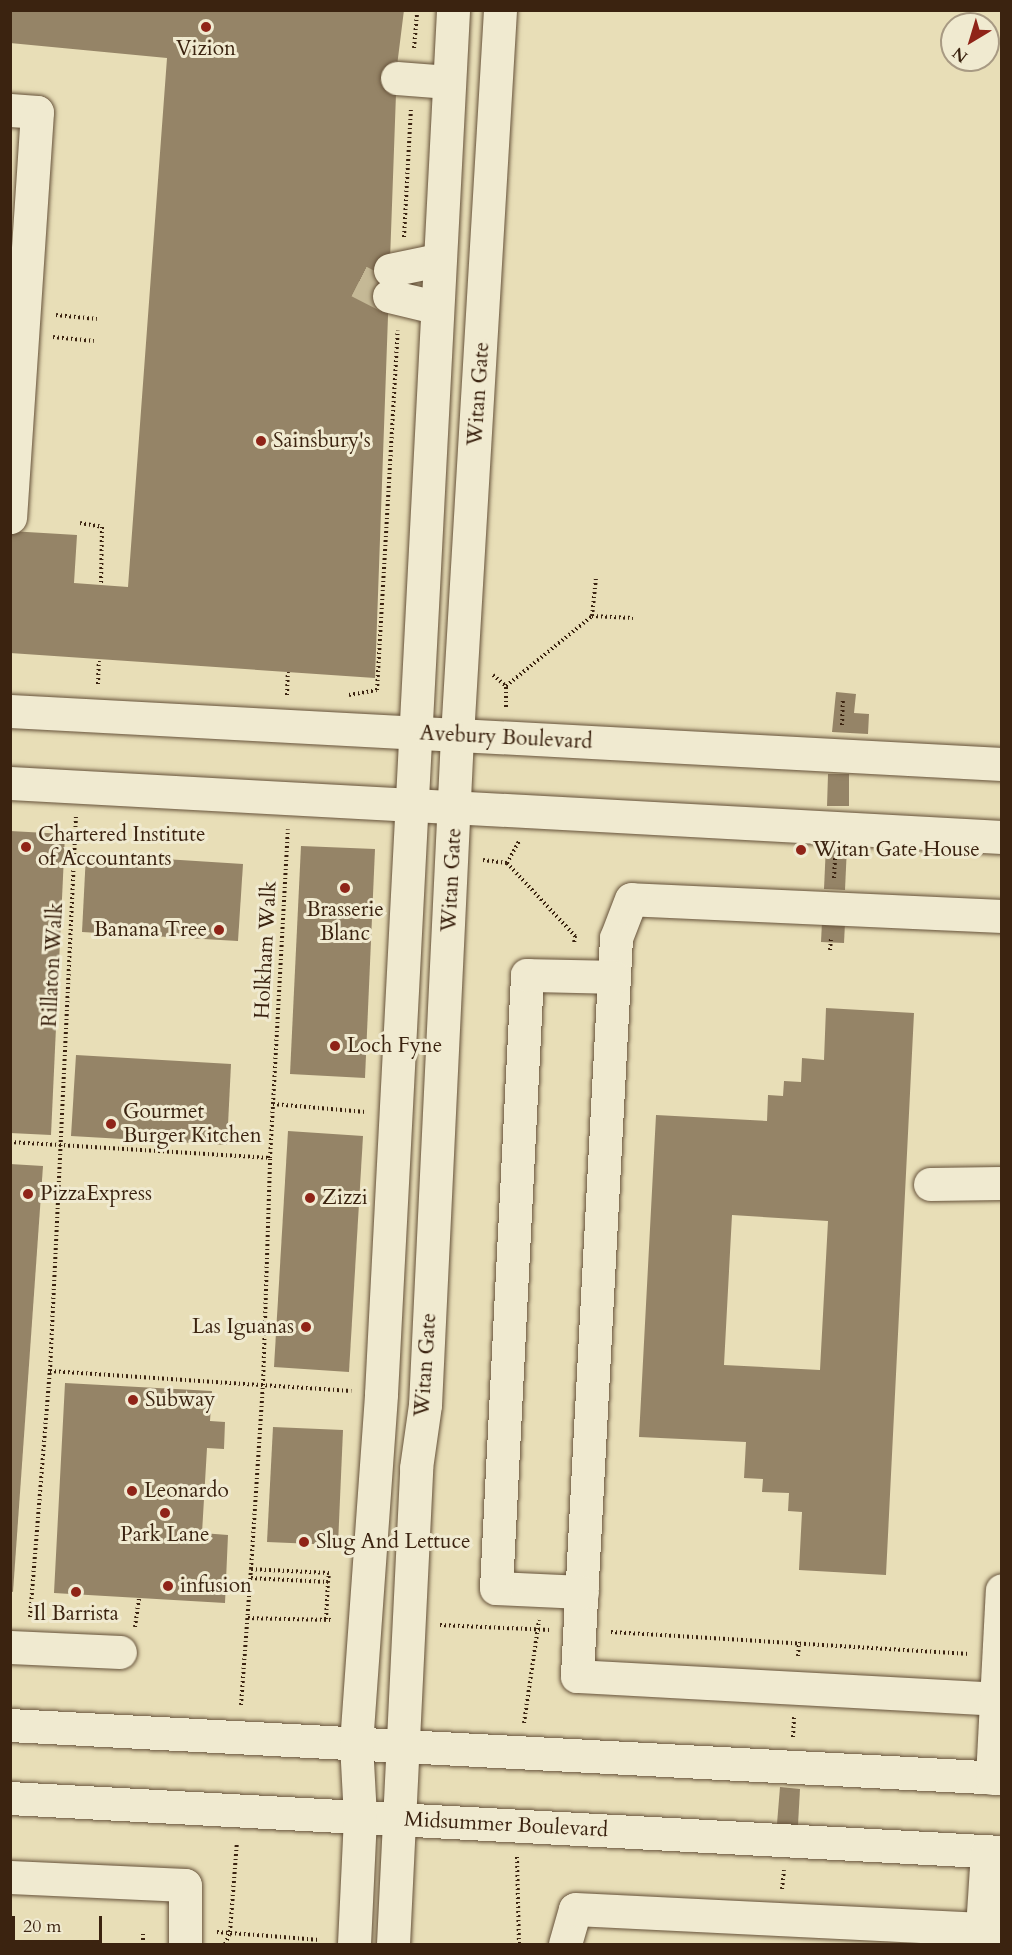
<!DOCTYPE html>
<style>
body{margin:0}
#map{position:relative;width:1012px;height:1955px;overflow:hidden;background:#e8deb7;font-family:Cardo,serif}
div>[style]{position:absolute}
.building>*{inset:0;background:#958467}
.minor-tunnel>*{height:33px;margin-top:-16.5px;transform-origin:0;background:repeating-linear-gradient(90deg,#c5b996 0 33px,transparent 0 49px)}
.path>*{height:4px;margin-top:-2px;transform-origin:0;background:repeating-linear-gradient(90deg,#3b2310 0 1.5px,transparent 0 4.5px)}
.roads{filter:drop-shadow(0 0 2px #66523a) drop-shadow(0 0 2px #66523a)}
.minor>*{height:33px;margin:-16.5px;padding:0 16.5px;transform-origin:16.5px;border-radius:16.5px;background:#f0ead0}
.dots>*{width:16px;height:16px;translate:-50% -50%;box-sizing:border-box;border:3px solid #f0ead0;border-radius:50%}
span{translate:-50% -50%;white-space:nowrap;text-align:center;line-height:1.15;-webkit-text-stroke:6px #f0ead0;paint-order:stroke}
.poi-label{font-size:21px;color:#3b2310}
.left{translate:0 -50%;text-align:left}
.right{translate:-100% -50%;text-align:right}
.street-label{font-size:21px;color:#3b2310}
.frame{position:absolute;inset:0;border:12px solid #3b2310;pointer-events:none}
.north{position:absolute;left:940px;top:12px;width:60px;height:60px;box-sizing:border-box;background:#f0ead0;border:2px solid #a89a83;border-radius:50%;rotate:218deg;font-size:16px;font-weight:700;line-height:24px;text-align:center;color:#3b2310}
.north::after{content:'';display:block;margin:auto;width:21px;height:27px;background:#8f2418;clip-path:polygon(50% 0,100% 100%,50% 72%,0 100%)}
.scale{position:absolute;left:12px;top:1916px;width:90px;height:27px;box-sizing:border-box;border:3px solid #3b2310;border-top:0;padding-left:8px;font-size:18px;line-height:21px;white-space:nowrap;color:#3b2310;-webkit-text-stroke:4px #f0ead0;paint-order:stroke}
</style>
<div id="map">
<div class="building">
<i style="clip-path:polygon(10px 10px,404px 10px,397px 66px,375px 678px,10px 653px,10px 531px,77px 535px,74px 583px,128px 587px,167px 58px,10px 43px)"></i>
<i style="clip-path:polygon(836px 692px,856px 694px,854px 713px,869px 714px,868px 734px,832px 732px)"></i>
<i style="clip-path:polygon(828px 774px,849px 774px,849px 806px,827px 806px)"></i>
<i style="clip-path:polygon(10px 831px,65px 834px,51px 1135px,10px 1133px)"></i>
<i style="clip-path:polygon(826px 845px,847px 846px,845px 890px,824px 889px)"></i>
<i style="clip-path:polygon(301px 846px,375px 849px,365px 1078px,290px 1074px)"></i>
<i style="clip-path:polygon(86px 854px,243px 864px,238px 941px,82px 932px)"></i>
<i style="clip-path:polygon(822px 922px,845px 923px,844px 943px,821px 942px)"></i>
<i style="clip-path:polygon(evenodd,826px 1008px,914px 1013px,886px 1575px,799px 1570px,802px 1512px,788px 1511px,789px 1493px,762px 1492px,763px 1479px,744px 1478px,746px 1442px,639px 1437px,656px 1115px,767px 1121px,768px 1095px,783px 1096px,784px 1081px,801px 1082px,802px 1058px,824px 1060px,826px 1008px,732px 1215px,828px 1221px,820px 1370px,724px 1365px,732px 1215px)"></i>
<i style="clip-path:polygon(76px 1055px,231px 1064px,227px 1145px,71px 1136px)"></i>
<i style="clip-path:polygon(288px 1131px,363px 1136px,349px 1372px,274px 1367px)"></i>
<i style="clip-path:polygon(10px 1164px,43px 1166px,13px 1592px,10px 1591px)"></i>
<i style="clip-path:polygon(65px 1383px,212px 1391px,210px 1421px,225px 1422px,224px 1449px,207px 1448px,202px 1533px,228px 1535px,225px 1603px,54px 1593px)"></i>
<i style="clip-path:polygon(273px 1427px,343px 1430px,338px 1545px,267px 1542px)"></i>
<i style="clip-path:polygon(780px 1787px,800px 1789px,798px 1825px,777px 1824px)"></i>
</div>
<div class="minor-tunnel">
<i style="left:359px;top:281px;width:34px;rotate:27deg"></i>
</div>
<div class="path">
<i style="left:414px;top:48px;width:38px;rotate:-85deg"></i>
<i style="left:404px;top:237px;width:128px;rotate:-86.9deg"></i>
<i style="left:56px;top:315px;width:41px;rotate:5.6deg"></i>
<i style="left:53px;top:337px;width:41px;rotate:5.6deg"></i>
<i style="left:80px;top:523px;width:22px;rotate:10deg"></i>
<i style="left:102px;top:527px;width:58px;rotate:91deg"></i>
<i style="left:592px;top:616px;width:39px;rotate:-84deg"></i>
<i style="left:493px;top:675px;width:17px;rotate:40deg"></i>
<i style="left:98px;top:684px;width:23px;rotate:-88deg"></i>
<i style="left:287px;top:695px;width:23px;rotate:-88deg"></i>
<i style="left:349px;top:695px;width:28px;rotate:-10deg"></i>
<i style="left:377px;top:690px;width:360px;rotate:-86.7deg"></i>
<i style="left:506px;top:707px;width:21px;rotate:-90deg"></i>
<i style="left:506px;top:686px;width:111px;rotate:-39.1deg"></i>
<i style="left:592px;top:616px;width:41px;rotate:2.8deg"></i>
<i style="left:842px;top:725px;width:27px;rotate:-88deg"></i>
<i style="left:483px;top:860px;width:24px;rotate:7deg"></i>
<i style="left:507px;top:863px;width:25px;rotate:-61deg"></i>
<i style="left:507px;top:863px;width:100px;rotate:47deg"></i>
<i style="left:575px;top:936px;width:8px;rotate:97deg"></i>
<i style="left:834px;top:878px;width:20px;rotate:-87deg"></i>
<i style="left:830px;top:950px;width:11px;rotate:-85deg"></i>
<i style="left:273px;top:1104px;width:275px;rotate:-86.9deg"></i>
<i style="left:10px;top:1142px;width:260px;rotate:3.5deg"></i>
<i style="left:270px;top:1158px;width:54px;rotate:-86.8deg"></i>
<i style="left:273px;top:1104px;width:93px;rotate:4.9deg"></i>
<i style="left:50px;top:1371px;width:302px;rotate:3.8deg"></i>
<i style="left:251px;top:1578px;width:77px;rotate:3deg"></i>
<i style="left:328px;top:1582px;width:9px;rotate:-84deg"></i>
<i style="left:329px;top:1573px;width:78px;rotate:-177.1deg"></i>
<i style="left:251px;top:1569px;width:184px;rotate:-86.3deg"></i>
<i style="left:263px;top:1385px;width:227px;rotate:-88.2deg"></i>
<i style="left:30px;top:1617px;width:247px;rotate:-85.4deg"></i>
<i style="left:50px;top:1371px;width:556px;rotate:-87.32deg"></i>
<i style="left:248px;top:1618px;width:85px;rotate:1.3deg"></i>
<i style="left:326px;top:1619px;width:37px;rotate:-87deg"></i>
<i style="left:440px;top:1625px;width:110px;rotate:2.6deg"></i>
<i style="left:135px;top:1627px;width:29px;rotate:-82deg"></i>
<i style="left:611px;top:1632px;width:359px;rotate:3.5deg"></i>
<i style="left:798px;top:1656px;width:14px;rotate:-86deg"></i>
<i style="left:241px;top:1705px;width:136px;rotate:-85.8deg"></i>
<i style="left:524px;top:1723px;width:104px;rotate:-81.7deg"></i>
<i style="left:793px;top:1737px;width:20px;rotate:-87deg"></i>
<i style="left:517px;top:1857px;width:87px;rotate:88.7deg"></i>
<i style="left:782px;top:1889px;width:19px;rotate:-84deg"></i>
<i style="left:217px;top:1932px;width:103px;rotate:4.4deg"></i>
<i style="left:143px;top:1944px;width:12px;rotate:-90deg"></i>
<i style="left:225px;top:1944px;width:13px;rotate:-67deg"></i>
<i style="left:230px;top:1932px;width:90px;rotate:-85.6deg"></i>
</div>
<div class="roads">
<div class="minor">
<i style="left:397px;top:78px;width:51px;rotate:4.5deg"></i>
<i style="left:10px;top:110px;width:27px;rotate:4deg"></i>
<i style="left:37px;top:112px;width:406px;rotate:93.8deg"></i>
<i style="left:390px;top:270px;width:49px;rotate:-11.8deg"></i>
<i style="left:389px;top:296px;width:47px;rotate:13.4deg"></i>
<i style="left:10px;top:711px;width:993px;rotate:3.06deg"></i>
<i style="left:10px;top:783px;width:993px;rotate:3.12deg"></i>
<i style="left:1002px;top:916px;width:371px;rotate:-177.4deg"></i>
<i style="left:631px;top:899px;width:42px;rotate:111deg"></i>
<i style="left:616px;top:938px;width:739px;rotate:93.03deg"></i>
<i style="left:577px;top:1676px;width:426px;rotate:3.1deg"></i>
<i style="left:930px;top:1184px;width:72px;rotate:-0.8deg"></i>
<i style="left:582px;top:1592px;width:86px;rotate:-177.3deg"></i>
<i style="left:496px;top:1588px;width:614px;rotate:-87.1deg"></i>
<i style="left:527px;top:975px;width:87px;rotate:1.3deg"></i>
<i style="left:10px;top:1647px;width:110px;rotate:2.6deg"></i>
<i style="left:10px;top:1725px;width:993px;rotate:3.06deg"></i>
<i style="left:992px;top:1778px;width:188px;rotate:-87deg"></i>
<i style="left:10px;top:1798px;width:993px;rotate:3.12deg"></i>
<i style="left:10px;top:1877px;width:175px;rotate:2.6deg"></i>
<i style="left:185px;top:1885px;width:59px;rotate:90deg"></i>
<i style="left:354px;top:1944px;width:127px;rotate:-87.3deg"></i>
<i style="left:360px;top:1817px;width:73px;rotate:-93.1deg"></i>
<i style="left:356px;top:1744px;width:351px;rotate:-85.9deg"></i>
<i style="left:381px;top:1394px;width:1386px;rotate:-87.02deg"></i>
<i style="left:393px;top:1944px;width:477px;rotate:-87.2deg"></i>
<i style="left:416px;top:1468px;width:64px;rotate:-81.9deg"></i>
<i style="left:425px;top:1405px;width:670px;rotate:-87.26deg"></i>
<i style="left:457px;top:736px;width:727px;rotate:-86.61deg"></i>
<i style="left:565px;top:1944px;width:36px;rotate:-74deg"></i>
<i style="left:575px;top:1909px;width:428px;rotate:2.8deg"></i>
<i style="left:981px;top:1944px;width:93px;rotate:-86.3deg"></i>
</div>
</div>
<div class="dots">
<i style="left:206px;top:27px;background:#8f2418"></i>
<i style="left:261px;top:441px;background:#8f2418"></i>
<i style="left:26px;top:847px;background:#8f2418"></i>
<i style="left:801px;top:850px;background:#8f2418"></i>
<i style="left:345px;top:888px;background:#8f2418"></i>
<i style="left:219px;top:930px;background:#8f2418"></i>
<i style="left:335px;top:1046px;background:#8f2418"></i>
<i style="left:111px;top:1124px;background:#8f2418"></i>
<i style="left:28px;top:1194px;background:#8f2418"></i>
<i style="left:310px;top:1198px;background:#8f2418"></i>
<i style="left:306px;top:1327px;background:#8f2418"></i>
<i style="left:133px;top:1400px;background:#8f2418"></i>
<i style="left:132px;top:1491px;background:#8f2418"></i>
<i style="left:165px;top:1513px;background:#8f2418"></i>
<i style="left:304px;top:1542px;background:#8f2418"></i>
<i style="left:168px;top:1586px;background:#8f2418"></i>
<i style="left:76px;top:1592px;background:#8f2418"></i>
</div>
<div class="poi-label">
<span style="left:206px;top:49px">Vizion</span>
<span class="left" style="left:273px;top:441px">Sainsbury's</span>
<span class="left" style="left:38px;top:847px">Chartered Institute<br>of Accountants</span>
<span class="left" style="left:813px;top:850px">Witan Gate House</span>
<span style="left:345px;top:922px">Brasserie<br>Blanc</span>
<span class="right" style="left:207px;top:930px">Banana Tree</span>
<span class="left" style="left:347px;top:1046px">Loch Fyne</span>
<span class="left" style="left:123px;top:1124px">Gourmet<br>Burger Kitchen</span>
<span class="left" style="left:40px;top:1194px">PizzaExpress</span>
<span class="left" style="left:322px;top:1198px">Zizzi</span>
<span class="right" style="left:294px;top:1327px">Las Iguanas</span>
<span class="left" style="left:145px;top:1400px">Subway</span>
<span class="left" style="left:144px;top:1491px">Leonardo</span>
<span style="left:165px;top:1535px">Park Lane</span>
<span class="left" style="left:316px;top:1542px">Slug And Lettuce</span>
<span class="left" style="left:180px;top:1586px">infusion</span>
<span style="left:76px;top:1614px">Il Barrista</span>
</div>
<div class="street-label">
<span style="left:479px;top:394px;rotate:-86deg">Witan Gate</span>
<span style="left:506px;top:738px;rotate:3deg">Avebury Boulevard</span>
<span style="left:452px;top:880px;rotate:-87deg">Witan Gate</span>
<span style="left:266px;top:950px;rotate:-87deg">Holkham Walk</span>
<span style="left:53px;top:965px;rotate:-87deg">Rillaton Walk</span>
<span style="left:426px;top:1365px;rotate:-86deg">Witan Gate</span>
<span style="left:506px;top:1825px;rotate:3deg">Midsummer Boulevard</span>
</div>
<div class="frame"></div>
<div class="north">N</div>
<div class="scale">20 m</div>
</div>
